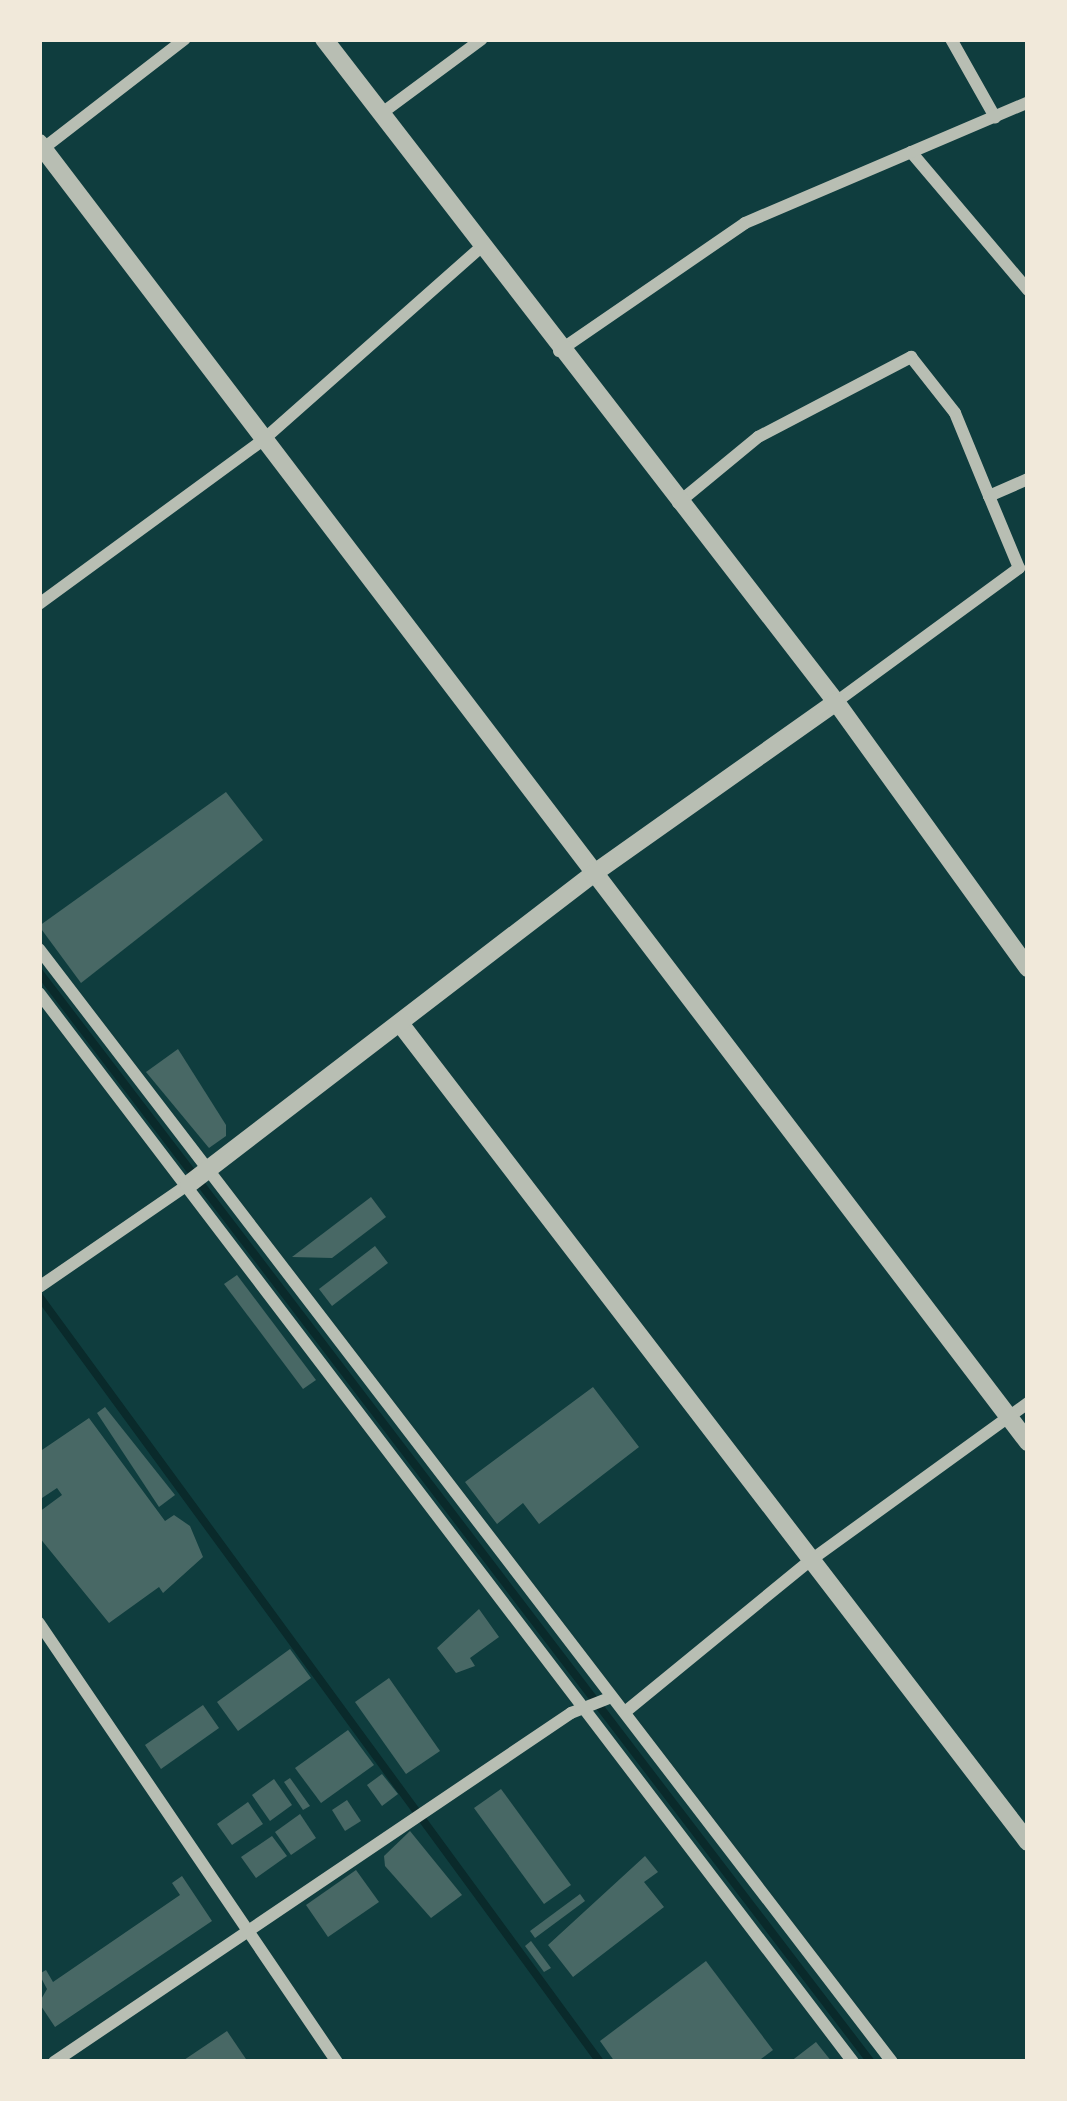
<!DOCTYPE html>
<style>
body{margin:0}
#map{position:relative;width:1067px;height:2101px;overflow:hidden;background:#0f3d3e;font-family:Commissioner,sans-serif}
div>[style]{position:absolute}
.stream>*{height:8px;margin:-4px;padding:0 4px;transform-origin:4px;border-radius:4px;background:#0a2a2b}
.building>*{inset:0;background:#486865}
.minor>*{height:12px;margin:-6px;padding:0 6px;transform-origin:6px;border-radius:6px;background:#b8beb3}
.tertiary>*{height:18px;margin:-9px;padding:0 9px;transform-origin:9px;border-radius:9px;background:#b8beb3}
span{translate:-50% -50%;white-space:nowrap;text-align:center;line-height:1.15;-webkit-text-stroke:12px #f1e9da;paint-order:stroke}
.frame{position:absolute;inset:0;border:42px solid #f1e9da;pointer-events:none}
</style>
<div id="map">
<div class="stream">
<i style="left:39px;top:972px;width:1371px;rotate:52.65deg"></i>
<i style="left:39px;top:1296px;width:949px;rotate:53.78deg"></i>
</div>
<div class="building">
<i style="clip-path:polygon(226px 792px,263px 840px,81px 983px,39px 926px)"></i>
<i style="clip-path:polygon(178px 1049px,226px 1125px,226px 1136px,209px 1148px,146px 1072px)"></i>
<i style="clip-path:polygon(371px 1197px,386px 1217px,332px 1258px,292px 1257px)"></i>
<i style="clip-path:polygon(375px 1246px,388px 1263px,332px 1306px,319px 1289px)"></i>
<i style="clip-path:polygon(237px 1275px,316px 1380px,303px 1389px,224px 1284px)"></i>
<i style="clip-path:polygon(593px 1387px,639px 1447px,539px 1524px,523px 1503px,497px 1524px,465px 1482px)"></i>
<i style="clip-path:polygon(105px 1407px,175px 1495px,159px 1507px,97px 1413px)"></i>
<i style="clip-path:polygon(89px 1418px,165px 1521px,174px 1515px,190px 1526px,203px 1557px,163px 1593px,159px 1587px,109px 1623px,39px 1537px,39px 1512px,62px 1495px,57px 1488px,39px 1500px,39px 1452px)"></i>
<i style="clip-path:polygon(479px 1609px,499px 1637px,470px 1658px,475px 1666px,456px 1673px,437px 1648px)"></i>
<i style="clip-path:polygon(290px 1649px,311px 1678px,238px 1731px,217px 1702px)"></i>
<i style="clip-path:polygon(389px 1678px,440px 1751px,406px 1774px,355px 1702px)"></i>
<i style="clip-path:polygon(203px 1705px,219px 1728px,161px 1769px,145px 1745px)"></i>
<i style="clip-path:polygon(348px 1730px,374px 1765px,321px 1803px,295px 1768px)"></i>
<i style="clip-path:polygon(382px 1774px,398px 1794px,382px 1806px,367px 1785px)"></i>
<i style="clip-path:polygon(290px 1778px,310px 1806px,303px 1810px,284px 1782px)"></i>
<i style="clip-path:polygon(274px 1779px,292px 1805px,270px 1821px,252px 1795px)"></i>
<i style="clip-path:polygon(501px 1789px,571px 1885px,544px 1904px,474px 1808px)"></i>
<i style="clip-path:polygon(347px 1800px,361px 1821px,345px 1831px,332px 1810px)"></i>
<i style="clip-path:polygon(248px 1802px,263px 1824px,232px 1845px,217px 1824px)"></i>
<i style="clip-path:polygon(300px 1814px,316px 1838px,291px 1855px,275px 1832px)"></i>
<i style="clip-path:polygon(410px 1831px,462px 1895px,431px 1918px,385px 1866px,384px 1856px)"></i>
<i style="clip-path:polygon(272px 1836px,287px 1856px,256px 1878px,241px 1857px)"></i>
<i style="clip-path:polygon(645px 1856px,658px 1872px,644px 1882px,664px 1907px,573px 1977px,548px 1945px)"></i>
<i style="clip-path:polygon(356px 1870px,379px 1902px,328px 1937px,306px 1905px)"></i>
<i style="clip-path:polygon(182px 1876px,212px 1921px,55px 2027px,39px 2003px,47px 1989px,39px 1974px,46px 1970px,53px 1982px,180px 1895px,172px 1883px)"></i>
<i style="clip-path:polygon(580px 1894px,585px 1901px,535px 1938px,530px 1931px)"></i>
<i style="clip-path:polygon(531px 1941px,551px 1968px,544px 1972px,525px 1946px)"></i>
<i style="clip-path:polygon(706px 1961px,773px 2050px,757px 2062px,615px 2062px,600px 2041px)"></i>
<i style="clip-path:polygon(227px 2031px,248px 2062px,181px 2062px)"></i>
<i style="clip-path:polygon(816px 2042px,832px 2062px,790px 2062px)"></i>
</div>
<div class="minor">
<i style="left:951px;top:39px;width:90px;rotate:60.6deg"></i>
<i style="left:382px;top:113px;width:124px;rotate:-36.5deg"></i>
<i style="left:40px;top:151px;width:183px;rotate:-37.7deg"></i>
<i style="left:911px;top:152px;width:181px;rotate:49.7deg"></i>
<i style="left:559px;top:351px;width:226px;rotate:-34.5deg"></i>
<i style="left:745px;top:223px;width:308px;rotate:-23.1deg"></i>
<i style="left:678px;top:503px;width:104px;rotate:-39.5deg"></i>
<i style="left:758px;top:437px;width:173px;rotate:-27.6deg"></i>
<i style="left:911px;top:357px;width:71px;rotate:51.8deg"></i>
<i style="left:955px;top:413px;width:90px;rotate:67.7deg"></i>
<i style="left:39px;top:604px;width:278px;rotate:-36.2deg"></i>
<i style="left:263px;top:440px;width:291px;rotate:-41.5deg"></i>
<i style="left:836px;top:702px;width:227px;rotate:-36.2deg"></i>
<i style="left:1019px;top:568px;width:78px;rotate:-112.6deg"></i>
<i style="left:989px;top:496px;width:43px;rotate:-23.6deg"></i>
<i style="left:39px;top:949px;width:1402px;rotate:52.53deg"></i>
<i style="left:39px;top:993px;width:1344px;rotate:52.71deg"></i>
<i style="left:39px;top:1287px;width:182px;rotate:-34.5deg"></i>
<i style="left:39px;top:1623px;width:531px;rotate:55.83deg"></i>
<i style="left:625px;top:1712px;width:240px;rotate:-39.3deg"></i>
<i style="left:811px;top:1560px;width:268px;rotate:-35.9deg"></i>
<i style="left:54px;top:2062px;width:624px;rotate:-34.02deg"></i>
<i style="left:571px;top:1713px;width:41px;rotate:-21.5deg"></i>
</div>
<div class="tertiary">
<i style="left:324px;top:39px;width:838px;rotate:52.32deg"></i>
<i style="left:836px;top:702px;width:328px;rotate:54.2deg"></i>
<i style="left:39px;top:143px;width:1633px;rotate:52.72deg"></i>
<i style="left:402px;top:1026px;width:1028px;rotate:52.51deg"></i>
<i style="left:189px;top:1184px;width:509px;rotate:-37.5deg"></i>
<i style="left:593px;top:874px;width:298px;rotate:-35.3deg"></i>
</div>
<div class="frame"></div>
</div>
